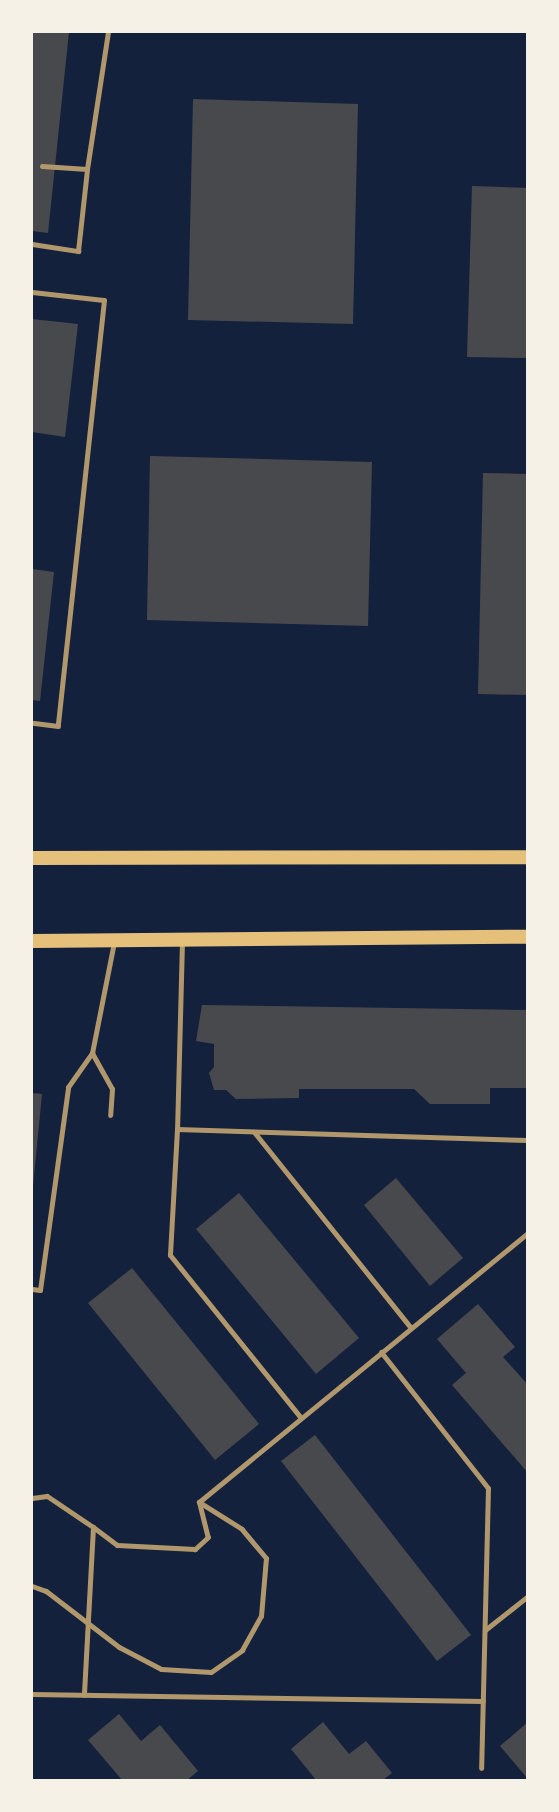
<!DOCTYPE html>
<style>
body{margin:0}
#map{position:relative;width:559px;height:1812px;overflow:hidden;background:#14213d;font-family:"Noto Sans",sans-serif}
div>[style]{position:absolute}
.building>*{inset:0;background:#48494c}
.service>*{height:5px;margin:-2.5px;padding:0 2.5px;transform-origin:2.5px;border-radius:2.5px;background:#b1986c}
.secondary>*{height:14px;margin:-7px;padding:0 7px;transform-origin:7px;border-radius:7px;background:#e5c07b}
span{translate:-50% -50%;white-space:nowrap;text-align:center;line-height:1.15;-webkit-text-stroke:5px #f6f1e7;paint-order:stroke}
.frame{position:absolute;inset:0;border:33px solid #f6f1e7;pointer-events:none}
</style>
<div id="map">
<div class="building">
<i style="clip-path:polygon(32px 32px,69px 32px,48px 233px,32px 231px)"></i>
<i style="clip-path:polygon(193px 99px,358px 104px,353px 324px,188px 320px)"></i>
<i style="clip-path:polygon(472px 186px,528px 188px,528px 358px,467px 357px)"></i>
<i style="clip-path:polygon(32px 319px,78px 324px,65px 437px,32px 432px)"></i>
<i style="clip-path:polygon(150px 456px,372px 462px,368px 626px,147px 620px)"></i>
<i style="clip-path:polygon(483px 473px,528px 474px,528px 695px,478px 694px)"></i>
<i style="clip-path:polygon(32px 569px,54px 572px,40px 701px,32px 700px)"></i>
<i style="clip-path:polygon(202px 1005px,528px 1010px,528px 1088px,490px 1088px,490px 1104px,430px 1104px,414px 1089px,299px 1089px,299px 1098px,236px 1099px,226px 1090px,214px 1090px,209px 1073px,214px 1067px,214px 1044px,196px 1041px)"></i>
<i style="clip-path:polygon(32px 1093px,42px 1094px,33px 1186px,32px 1186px)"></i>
<i style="clip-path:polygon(396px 1178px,463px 1258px,430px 1286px,364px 1205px)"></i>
<i style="clip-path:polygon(239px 1193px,359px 1338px,316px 1374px,196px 1229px)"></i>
<i style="clip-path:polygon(132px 1268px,259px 1424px,215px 1460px,88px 1303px)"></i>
<i style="clip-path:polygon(478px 1304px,515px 1347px,503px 1357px,528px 1385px,528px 1473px,452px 1385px,466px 1373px,437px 1339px)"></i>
<i style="clip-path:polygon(315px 1435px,471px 1635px,437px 1661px,281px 1461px)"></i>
<i style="clip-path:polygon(119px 1714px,141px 1741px,160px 1725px,198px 1771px,187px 1780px,122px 1780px,88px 1740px)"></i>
<i style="clip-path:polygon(323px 1722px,349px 1754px,366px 1741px,392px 1773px,383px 1780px,316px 1780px,291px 1749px)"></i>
<i style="clip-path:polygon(528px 1722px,528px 1779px,500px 1746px)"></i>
</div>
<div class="service">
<i style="left:42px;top:166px;width:45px;rotate:3.8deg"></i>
<i style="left:87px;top:169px;width:139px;rotate:-81.3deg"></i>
<i style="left:32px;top:244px;width:47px;rotate:8.7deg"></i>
<i style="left:78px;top:251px;width:82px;rotate:-83.7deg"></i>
<i style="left:32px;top:292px;width:72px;rotate:6.3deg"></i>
<i style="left:104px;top:300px;width:428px;rotate:96.2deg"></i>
<i style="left:58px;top:726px;width:26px;rotate:-173deg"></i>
<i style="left:182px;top:941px;width:188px;rotate:91.5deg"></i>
<i style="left:177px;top:1129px;width:351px;rotate:1.8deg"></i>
<i style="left:92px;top:1053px;width:41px;rotate:60.9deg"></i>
<i style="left:112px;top:1089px;width:26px;rotate:94deg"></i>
<i style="left:177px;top:1129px;width:126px;rotate:93.2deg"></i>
<i style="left:170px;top:1255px;width:209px;rotate:51.2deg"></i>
<i style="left:254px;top:1132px;width:251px;rotate:51.3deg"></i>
<i style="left:32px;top:1289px;width:8px;rotate:7deg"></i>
<i style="left:40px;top:1290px;width:205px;rotate:-82.1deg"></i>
<i style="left:68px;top:1087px;width:42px;rotate:-54.8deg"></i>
<i style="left:92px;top:1053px;width:113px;rotate:-78.8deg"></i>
<i style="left:381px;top:1352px;width:173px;rotate:51.8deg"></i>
<i style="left:488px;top:1488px;width:280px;rotate:91.4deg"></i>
<i style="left:32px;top:1498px;width:15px;rotate:-8deg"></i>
<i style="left:47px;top:1496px;width:55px;rotate:34deg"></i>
<i style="left:93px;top:1527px;width:168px;rotate:93.1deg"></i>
<i style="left:199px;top:1502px;width:425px;rotate:-39.3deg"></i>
<i style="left:32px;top:1586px;width:15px;rotate:20deg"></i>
<i style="left:46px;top:1591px;width:92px;rotate:37.5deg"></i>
<i style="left:119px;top:1647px;width:47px;rotate:27.6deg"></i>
<i style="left:161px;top:1669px;width:50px;rotate:3.4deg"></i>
<i style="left:211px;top:1672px;width:38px;rotate:-35deg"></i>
<i style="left:242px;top:1650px;width:39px;rotate:-61deg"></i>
<i style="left:261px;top:1616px;width:58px;rotate:-85.1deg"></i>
<i style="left:266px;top:1558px;width:38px;rotate:-130deg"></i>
<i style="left:242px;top:1529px;width:51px;rotate:-147.9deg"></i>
<i style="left:199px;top:1502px;width:36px;rotate:76deg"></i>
<i style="left:208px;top:1537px;width:18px;rotate:137deg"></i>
<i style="left:195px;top:1549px;width:78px;rotate:-177.1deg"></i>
<i style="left:117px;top:1545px;width:30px;rotate:-143deg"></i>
<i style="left:485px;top:1630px;width:55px;rotate:-38.3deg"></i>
<i style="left:32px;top:1694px;width:451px;rotate:0.9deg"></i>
</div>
<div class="secondary">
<i style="left:32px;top:858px;width:496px;rotate:-0.1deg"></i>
<i style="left:32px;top:941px;width:496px;rotate:-0.5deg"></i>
</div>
<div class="frame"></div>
</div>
